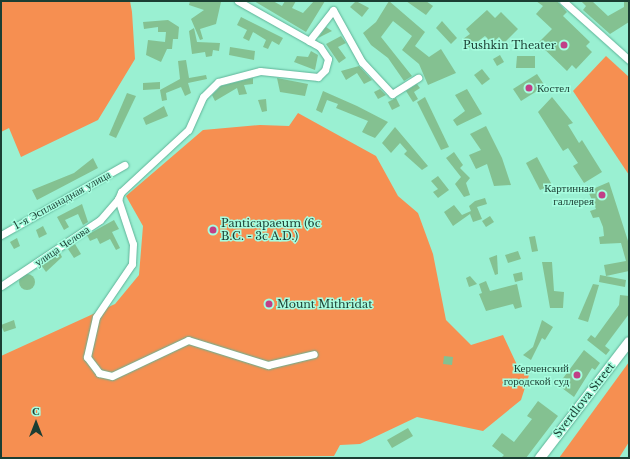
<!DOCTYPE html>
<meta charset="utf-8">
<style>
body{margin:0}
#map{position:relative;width:630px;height:459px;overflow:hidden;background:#9af0d2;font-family:"Libre Baskerville",serif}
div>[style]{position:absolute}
.green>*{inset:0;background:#f68f51}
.building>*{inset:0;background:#84c191}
.round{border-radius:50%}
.roads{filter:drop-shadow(0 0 1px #5fb398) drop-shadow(0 0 1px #5fb398)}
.street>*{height:7px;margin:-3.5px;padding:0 3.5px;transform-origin:3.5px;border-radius:3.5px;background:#fff}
.secondary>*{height:10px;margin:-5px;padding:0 5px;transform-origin:5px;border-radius:5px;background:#fff}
.dots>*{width:11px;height:11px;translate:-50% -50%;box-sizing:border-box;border:2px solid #a7fddf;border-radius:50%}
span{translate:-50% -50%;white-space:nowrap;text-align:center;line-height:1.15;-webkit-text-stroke:3px #a7fddf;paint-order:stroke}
.poi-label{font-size:11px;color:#1b3e33}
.right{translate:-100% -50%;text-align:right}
.left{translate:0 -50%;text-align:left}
.street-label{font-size:11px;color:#1b3e33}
.frame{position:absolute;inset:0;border:2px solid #1b3e33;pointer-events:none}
.north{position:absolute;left:16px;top:403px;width:40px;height:40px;-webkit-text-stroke:3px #a7fddf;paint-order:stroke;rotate:0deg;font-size:11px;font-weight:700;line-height:16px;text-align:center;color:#1b3e33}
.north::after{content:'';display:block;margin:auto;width:14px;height:18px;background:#1b3e33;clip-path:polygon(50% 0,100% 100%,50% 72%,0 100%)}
</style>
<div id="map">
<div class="green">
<i style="clip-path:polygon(1px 1px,130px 1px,132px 12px,135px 59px,98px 120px,21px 157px,9px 128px,1px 132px)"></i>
<i style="clip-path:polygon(606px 56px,629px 77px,629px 175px,573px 91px)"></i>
<i style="clip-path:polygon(298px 113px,376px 156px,398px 196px,418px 213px,433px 254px,446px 320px,471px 345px,503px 335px,518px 367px,531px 369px,521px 400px,483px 431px,417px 417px,360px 444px,340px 445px,334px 456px,1px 458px,1px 356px,115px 304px,139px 275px,143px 226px,126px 196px,203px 130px,260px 125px,289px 126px)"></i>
<i style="clip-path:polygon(629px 362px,629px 442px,619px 458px,559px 458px)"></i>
</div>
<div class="building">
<i style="clip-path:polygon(190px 1px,221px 2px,216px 24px,200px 29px,203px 39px,200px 40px,191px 19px,204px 10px,189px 5px)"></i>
<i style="clip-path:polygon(254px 1px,273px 1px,282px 6px,285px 1px,296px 1px,292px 8px,303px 13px,314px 1px,325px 1px,306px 32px)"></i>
<i style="clip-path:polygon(356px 1px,369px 8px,362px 17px,350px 7px)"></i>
<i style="clip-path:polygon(389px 1px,425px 32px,415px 46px,429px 57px,441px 49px,456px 73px,428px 85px,419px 64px,402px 50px,412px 36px,393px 21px,381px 37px,412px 76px,404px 81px,388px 58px,371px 45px,363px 33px,376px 22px)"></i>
<i style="clip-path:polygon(406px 1px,426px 1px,433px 6px,426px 15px)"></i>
<i style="clip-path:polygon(536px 1px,557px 1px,567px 12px,563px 16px,590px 42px,586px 46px,592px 52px,576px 69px,572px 65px,567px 71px,538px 43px,552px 29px,536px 14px,543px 6px)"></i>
<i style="clip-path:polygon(581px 1px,592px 1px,608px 16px,624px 7px,624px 1px,629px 1px,629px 22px,610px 34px,583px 10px,586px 6px)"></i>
<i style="clip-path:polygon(487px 10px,495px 18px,501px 12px,518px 29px,504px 43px,499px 37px,492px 43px,485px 36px,469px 48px,463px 39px,470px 34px,466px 29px)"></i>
<i style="clip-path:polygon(241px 17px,283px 38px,279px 45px,272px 41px,268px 49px,263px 47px,266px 40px,253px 32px,249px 41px,243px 38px,247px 30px,237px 25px)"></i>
<i style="clip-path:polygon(168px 20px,179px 27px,178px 39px,173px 39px,172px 49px,167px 49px,161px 62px,146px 55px,148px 40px,165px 42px,166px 32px,158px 32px,158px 27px,144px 29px,143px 22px)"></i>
<i style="clip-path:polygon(442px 21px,457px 38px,451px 44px,436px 28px)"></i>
<i style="clip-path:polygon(326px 27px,332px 31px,318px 38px)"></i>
<i style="clip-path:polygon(194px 28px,197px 42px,220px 43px,219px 51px,213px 50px,212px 56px,206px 57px,205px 52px,192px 54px,189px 31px)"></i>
<i style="clip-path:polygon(341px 36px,346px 43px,338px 47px,346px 58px,339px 63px,326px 44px)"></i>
<i style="clip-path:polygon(230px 47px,255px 51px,254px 60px,229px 55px)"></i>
<i style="clip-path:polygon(311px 51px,318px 55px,315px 70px,294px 62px,297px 56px,308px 57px)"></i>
<i style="clip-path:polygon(500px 55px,504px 62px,497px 66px,493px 59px)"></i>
<i style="clip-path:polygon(517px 56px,535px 56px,535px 68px,516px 68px)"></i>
<i style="clip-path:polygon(186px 60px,189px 78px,206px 75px,207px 79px,188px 83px,191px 93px,185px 96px,181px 87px,166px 93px,167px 100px,162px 101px,160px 90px,180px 79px,178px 61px)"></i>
<i style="clip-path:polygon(359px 66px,372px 80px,364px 84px,357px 73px,346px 80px,341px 71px)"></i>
<i style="clip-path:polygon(482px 69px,490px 79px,482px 85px,474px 75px)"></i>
<i style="clip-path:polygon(537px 74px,545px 86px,521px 101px,513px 89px)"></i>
<i style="clip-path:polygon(253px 78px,253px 84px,244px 85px,247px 94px,239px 95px,237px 88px,215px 101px,212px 95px,221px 86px)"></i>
<i style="clip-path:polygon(277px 78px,308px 84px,305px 96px,280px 92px)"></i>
<i style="clip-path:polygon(160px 82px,160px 89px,143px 90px,143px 83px)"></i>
<i style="clip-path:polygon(417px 84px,420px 88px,414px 92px,418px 99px,413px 102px,406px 91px)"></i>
<i style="clip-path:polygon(380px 89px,386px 95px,378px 99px,374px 92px)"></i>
<i style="clip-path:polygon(467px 89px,482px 114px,457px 126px,453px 120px,465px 111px,455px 95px)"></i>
<i style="clip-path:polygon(323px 91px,357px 106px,388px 122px,375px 138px,368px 135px,362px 132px,368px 121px,336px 108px,338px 104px,327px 100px,322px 113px,316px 110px)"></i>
<i style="clip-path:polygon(127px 93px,136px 96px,116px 138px,109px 135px)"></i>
<i style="clip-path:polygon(425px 97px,449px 147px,441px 150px,417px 102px)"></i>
<i style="clip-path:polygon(552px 97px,573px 123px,568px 125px,579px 143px,582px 140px,602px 172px,584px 183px,573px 166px,578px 163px,568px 148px,563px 151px,538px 112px)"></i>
<i style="clip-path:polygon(396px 98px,400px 106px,392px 110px,388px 102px)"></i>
<i style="clip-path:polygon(266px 99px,267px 111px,262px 112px,258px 100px)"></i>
<i style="clip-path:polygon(164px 106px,168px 116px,146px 125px,143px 118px)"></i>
<i style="clip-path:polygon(486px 126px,502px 158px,511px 185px,494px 186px,487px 164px,476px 169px,469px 155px,481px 150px,470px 134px)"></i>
<i style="clip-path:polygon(395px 127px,428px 166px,422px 170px,404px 154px,407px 151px,400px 143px,391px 153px,382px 143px)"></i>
<i style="clip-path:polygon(454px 152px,463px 165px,460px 168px,470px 178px,466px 183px,470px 195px,464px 197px,455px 184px,461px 177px,446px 158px)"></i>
<i style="clip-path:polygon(537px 157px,552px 185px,540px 190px,526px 163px)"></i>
<i style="clip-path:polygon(93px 158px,98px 168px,37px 200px,32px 190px,74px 173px)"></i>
<i style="clip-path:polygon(438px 176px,449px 190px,438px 198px,433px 192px,438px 189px,431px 181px)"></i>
<i style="clip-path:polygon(609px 182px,629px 244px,629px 271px,606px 276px,604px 265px,626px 261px,621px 243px,600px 244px,599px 237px,604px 236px,603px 227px,599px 217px,593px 218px,590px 211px,596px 209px,588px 191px)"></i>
<i style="clip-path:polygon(485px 198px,487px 204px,477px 207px,482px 219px,473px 222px,470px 214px,453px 226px,444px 212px,454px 205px,462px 215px,471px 211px,469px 206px,475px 201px)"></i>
<i style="clip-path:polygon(82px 204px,88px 222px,83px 225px,78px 214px,65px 220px,69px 227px,64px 230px,57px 217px)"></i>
<i style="clip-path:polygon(490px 216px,494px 222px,486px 227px,482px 221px)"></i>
<i style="clip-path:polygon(114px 220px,119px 229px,112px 232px,120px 248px,116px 250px,110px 239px,100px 244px,97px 238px,90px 241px,87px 235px)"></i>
<i style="clip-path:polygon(43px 226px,47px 234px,39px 238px,36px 230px)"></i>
<i style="clip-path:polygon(535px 236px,538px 251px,532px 252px,529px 237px)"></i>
<i style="clip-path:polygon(17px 238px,20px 246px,14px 249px,10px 242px)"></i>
<i style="clip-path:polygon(75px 244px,81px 254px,74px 258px,68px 249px)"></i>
<i style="clip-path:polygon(518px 251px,521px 259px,508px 263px,505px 255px)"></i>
<i style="clip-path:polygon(60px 253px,62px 257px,46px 272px,41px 265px)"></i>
<i style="clip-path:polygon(497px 255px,498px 274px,495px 275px,489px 258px)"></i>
<i style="clip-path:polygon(542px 262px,552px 262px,554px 291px,564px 292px,563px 308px,550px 308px)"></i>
<i style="clip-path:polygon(522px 272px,523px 280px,515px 282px,513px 274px)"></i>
<i class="round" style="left:19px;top:274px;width:16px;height:16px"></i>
<i style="clip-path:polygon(600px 275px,626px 280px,625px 287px,599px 282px)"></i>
<i style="clip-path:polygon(470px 276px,477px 284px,469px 287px,466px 278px)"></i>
<i style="clip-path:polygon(486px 281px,490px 291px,517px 284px,522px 307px,515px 309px,513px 304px,486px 311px,479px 294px,482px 293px,479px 284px)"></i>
<i style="clip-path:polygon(593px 284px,599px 285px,588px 322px,578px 319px)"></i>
<i style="clip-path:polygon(620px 295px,629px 296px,629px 314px,605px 346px,610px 350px,606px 355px,587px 340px,591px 335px,595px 338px,619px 305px)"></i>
<i style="clip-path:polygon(14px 320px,16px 328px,4px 332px,1px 325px)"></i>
<i style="clip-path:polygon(542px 320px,553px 327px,545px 340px,542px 338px,531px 360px,523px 355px,533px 347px)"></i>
<i style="clip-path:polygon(584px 350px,600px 363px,595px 370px,592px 368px,574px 397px,558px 385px)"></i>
<i style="clip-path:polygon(444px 356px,453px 357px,452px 365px,443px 364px)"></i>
<i style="clip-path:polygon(538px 401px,558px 416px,526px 458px,501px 458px,504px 455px,492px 446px,502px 433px,514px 442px,532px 419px,527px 416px)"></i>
<i style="clip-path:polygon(408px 428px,413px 436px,392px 448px,387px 440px)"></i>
</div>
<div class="roads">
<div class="street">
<i style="left:238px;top:1px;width:94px;rotate:29.3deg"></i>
<i style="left:320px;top:47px;width:14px;rotate:56deg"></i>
<i style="left:328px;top:59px;width:11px;rotate:105deg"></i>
<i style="left:325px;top:70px;width:10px;rotate:135deg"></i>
<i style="left:318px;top:77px;width:58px;rotate:-174.1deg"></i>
<i style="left:260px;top:71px;width:43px;rotate:165.3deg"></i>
<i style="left:218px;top:82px;width:21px;rotate:135deg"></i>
<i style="left:203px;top:97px;width:36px;rotate:114deg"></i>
<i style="left:188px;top:130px;width:91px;rotate:137.2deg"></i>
<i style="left:121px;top:192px;width:8px;rotate:113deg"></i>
<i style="left:118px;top:199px;width:47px;rotate:71.6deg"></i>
<i style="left:133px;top:244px;width:20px;rotate:93deg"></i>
<i style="left:132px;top:264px;width:64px;rotate:124.2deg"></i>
<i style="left:96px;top:317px;width:41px;rotate:102.7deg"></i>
<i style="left:87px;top:357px;width:20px;rotate:53deg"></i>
<i style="left:99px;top:373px;width:13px;rotate:13deg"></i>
<i style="left:112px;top:376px;width:84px;rotate:-25.3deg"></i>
<i style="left:188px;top:340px;width:84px;rotate:17.4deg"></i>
<i style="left:268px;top:365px;width:47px;rotate:-13.4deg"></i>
<i style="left:563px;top:1px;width:89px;rotate:41.8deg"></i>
<i style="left:309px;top:41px;width:39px;rotate:-52deg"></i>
<i style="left:333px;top:10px;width:60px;rotate:60.9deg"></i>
<i style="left:362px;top:62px;width:44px;rotate:46.8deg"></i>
<i style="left:392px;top:94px;width:31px;rotate:-32deg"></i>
<i style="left:1px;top:235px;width:142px;rotate:-29.6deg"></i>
<i style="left:1px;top:286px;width:119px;rotate:-33.7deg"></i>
<i style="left:100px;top:220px;width:28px;rotate:-49deg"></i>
</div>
<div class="secondary">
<i style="left:540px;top:458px;width:146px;rotate:-52.5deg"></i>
</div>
</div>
<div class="dots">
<i style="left:564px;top:45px;background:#c13f87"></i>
<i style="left:529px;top:88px;background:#c13f87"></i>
<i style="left:602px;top:195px;background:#c13f87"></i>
<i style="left:213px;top:230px;background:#c13f87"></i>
<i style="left:269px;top:304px;background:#c13f87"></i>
<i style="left:577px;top:375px;background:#c13f87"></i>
</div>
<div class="poi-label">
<span class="right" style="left:556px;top:45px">Pushkin Theater</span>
<span class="left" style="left:537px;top:88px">Костел</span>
<span class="right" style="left:594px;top:195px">Картинная<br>галлерея</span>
<span class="left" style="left:221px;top:230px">Panticapaeum (6c<br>B.C. - 3c A.D.)</span>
<span class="left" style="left:277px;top:304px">Mount Mithridat</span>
<span class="right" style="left:569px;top:375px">Керченский<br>городской суд</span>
</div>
<div class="street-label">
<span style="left:62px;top:200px;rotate:-29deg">1-я Эспланадная улица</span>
<span style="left:62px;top:246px;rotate:-34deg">улица Челова</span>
<span style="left:584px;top:400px;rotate:-52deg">Sverdlova Street</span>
</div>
<div class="frame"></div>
<div class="north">С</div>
</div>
